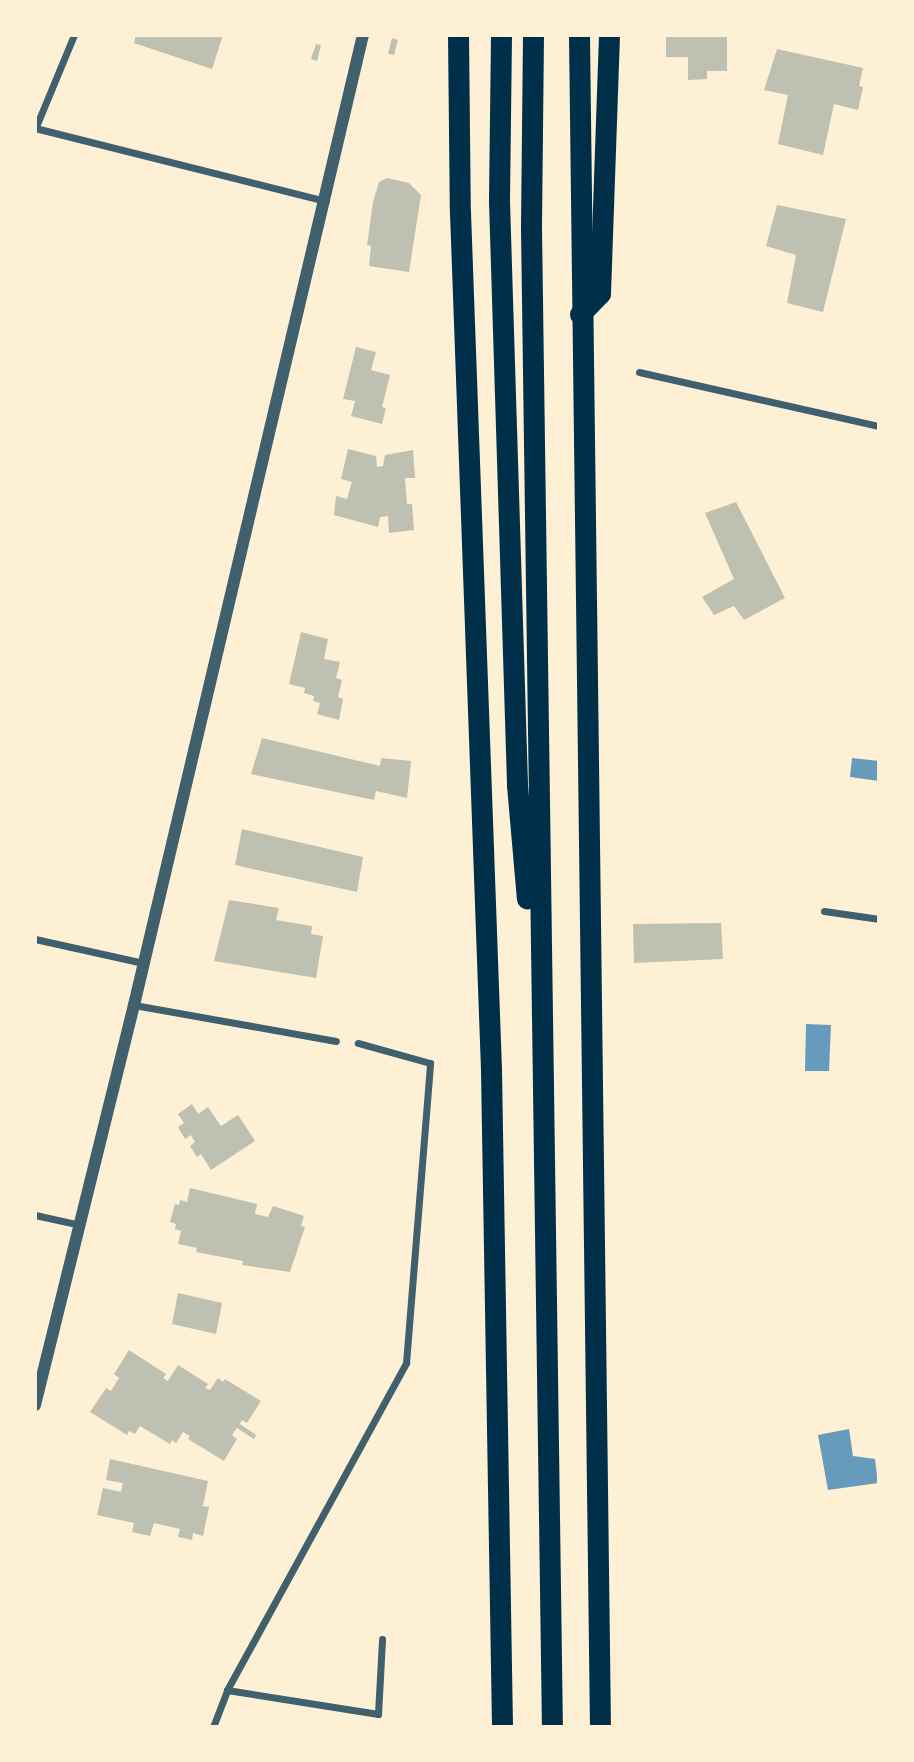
<!DOCTYPE html>
<style>
body{margin:0}
#map{position:relative;width:914px;height:1762px;overflow:hidden;background:#fdf0d5;font-family:"Roboto Condensed",sans-serif}
div>[style]{position:absolute}
.water>*{inset:0;background:#669bbc}
.building>*{inset:0;background:#bec0b2}
.minor>*{height:7px;margin:-3.5px;padding:0 3.5px;transform-origin:3.5px;border-radius:3.5px;background:#3f606c}
.tertiary>*{height:12px;margin:-6px;padding:0 6px;transform-origin:6px;border-radius:6px;background:#3f606c}
.motorway>*{height:21px;margin:-10.5px;padding:0 10.5px;transform-origin:10.5px;border-radius:10.5px;background:#003049}
span{translate:-50% -50%;white-space:nowrap;text-align:center;line-height:1.15;-webkit-text-stroke:5px #fdf0d5;paint-order:stroke}
.frame{position:absolute;inset:0;border:37px solid #fdf0d5;pointer-events:none}
</style>
<div id="map">
<div class="water">
<i style="clip-path:polygon(852px 758px,879px 761px,879px 781px,850px 777px)"></i>
<i style="clip-path:polygon(806px 1024px,831px 1025px,829px 1071px,805px 1071px)"></i>
<i style="clip-path:polygon(849px 1429px,853px 1456px,875px 1459px,878px 1483px,828px 1490px,818px 1435px)"></i>
</div>
<div class="building">
<i style="clip-path:polygon(136px 35px,223px 35px,212px 69px,134px 43px)"></i>
<i style="clip-path:polygon(666px 35px,727px 35px,727px 71px,707px 71px,707px 79px,688px 80px,688px 57px,666px 57px)"></i>
<i style="clip-path:polygon(392px 38px,398px 40px,394px 55px,388px 54px)"></i>
<i style="clip-path:polygon(316px 44px,321px 45px,317px 61px,311px 59px)"></i>
<i style="clip-path:polygon(777px 49px,863px 68px,859px 86px,863px 87px,858px 110px,834px 104px,823px 155px,778px 144px,788px 95px,764px 90px)"></i>
<i style="clip-path:polygon(387px 178px,409px 183px,421px 195px,409px 272px,369px 266px,371px 246px,367px 245px,373px 202px,379px 182px)"></i>
<i style="clip-path:polygon(777px 205px,846px 219px,823px 312px,787px 303px,796px 255px,766px 246px)"></i>
<i style="clip-path:polygon(356px 347px,376px 352px,371px 370px,390px 375px,382px 407px,386px 408px,382px 424px,351px 416px,355px 401px,343px 399px)"></i>
<i style="clip-path:polygon(348px 449px,376px 456px,377px 467px,383px 466px,385px 455px,413px 450px,415px 478px,405px 478px,407px 504px,412px 504px,414px 530px,389px 533px,388px 516px,380px 517px,378px 527px,334px 515px,336px 496px,347px 499px,352px 482px,341px 479px)"></i>
<i style="clip-path:polygon(736px 502px,785px 598px,744px 620px,734px 606px,714px 615px,702px 597px,734px 579px,705px 513px)"></i>
<i style="clip-path:polygon(301px 632px,328px 639px,324px 659px,340px 662px,336px 678px,342px 680px,338px 697px,343px 699px,339px 720px,317px 714px,320px 703px,313px 701px,314px 696px,304px 693px,305px 688px,289px 684px)"></i>
<i style="clip-path:polygon(262px 738px,380px 766px,381px 758px,411px 761px,407px 798px,376px 791px,374px 800px,251px 774px)"></i>
<i style="clip-path:polygon(242px 829px,363px 857px,357px 892px,235px 865px)"></i>
<i style="clip-path:polygon(229px 900px,279px 908px,276px 920px,312px 926px,311px 934px,323px 936px,316px 978px,214px 961px)"></i>
<i style="clip-path:polygon(721px 923px,723px 959px,634px 963px,633px 924px)"></i>
<i style="clip-path:polygon(192px 1104px,198px 1114px,208px 1107px,221px 1126px,238px 1115px,255px 1141px,211px 1170px,201px 1154px,197px 1157px,190px 1146px,195px 1142px,191px 1135px,185px 1139px,178px 1127px,184px 1123px,178px 1114px)"></i>
<i style="clip-path:polygon(190px 1188px,257px 1204px,255px 1214px,268px 1217px,273px 1206px,304px 1216px,301px 1226px,305px 1227px,290px 1272px,242px 1265px,243px 1261px,196px 1252px,197px 1248px,178px 1244px,181px 1231px,175px 1229px,176px 1224px,170px 1222px,175px 1204px,179px 1205px,180px 1200px,187px 1202px)"></i>
<i style="clip-path:polygon(178px 1293px,222px 1303px,216px 1334px,172px 1324px)"></i>
<i style="clip-path:polygon(129px 1350px,166px 1374px,163px 1378px,168px 1381px,178px 1365px,208px 1384px,205px 1388px,210px 1390px,218px 1378px,223px 1382px,225px 1379px,261px 1401px,247px 1423px,242px 1420px,240px 1424px,256px 1435px,254px 1439px,237px 1428px,232px 1435px,237px 1439px,224px 1461px,188px 1439px,190px 1436px,183px 1432px,176px 1443px,172px 1440px,170px 1444px,140px 1426px,135px 1434px,129px 1431px,127px 1435px,90px 1412px,106px 1388px,111px 1391px,119px 1378px,114px 1374px)"></i>
<i style="clip-path:polygon(110px 1459px,208px 1481px,203px 1506px,209px 1507px,203px 1536px,193px 1533px,192px 1540px,178px 1537px,180px 1529px,154px 1523px,150px 1536px,132px 1532px,134px 1523px,97px 1515px,103px 1488px,121px 1492px,123px 1483px,106px 1480px)"></i>
</div>
<div class="minor">
<i style="left:35px;top:128px;width:300px;rotate:14.1deg"></i>
<i style="left:35px;top:129px;width:102px;rotate:-67.5deg"></i>
<i style="left:639px;top:372px;width:246px;rotate:12.7deg"></i>
<i style="left:824px;top:911px;width:56px;rotate:8.3deg"></i>
<i style="left:35px;top:939px;width:111px;rotate:12.5deg"></i>
<i style="left:134px;top:1005px;width:205px;rotate:10.1deg"></i>
<i style="left:35px;top:1215px;width:46px;rotate:12.5deg"></i>
<i style="left:227px;top:1690px;width:153px;rotate:9deg"></i>
<i style="left:378px;top:1714px;width:75px;rotate:-86.9deg"></i>
<i style="left:213px;top:1727px;width:40px;rotate:-69deg"></i>
<i style="left:227px;top:1690px;width:373px;rotate:-61.3deg"></i>
<i style="left:406px;top:1363px;width:301px;rotate:-85.4deg"></i>
<i style="left:430px;top:1063px;width:75px;rotate:-164.5deg"></i>
</div>
<div class="tertiary">
<i style="left:35px;top:1405px;width:412px;rotate:-76.1deg"></i>
<i style="left:134px;top:1005px;width:997px;rotate:-76.72deg"></i>
</div>
<div class="motorway">
<i style="left:458px;top:35px;width:177px;rotate:89.4deg"></i>
<i style="left:460px;top:212px;width:859px;rotate:87.93deg"></i>
<i style="left:491px;top:1070px;width:657px;rotate:89.04deg"></i>
<i style="left:501px;top:35px;width:166px;rotate:90.7deg"></i>
<i style="left:499px;top:201px;width:584px;rotate:88.23deg"></i>
<i style="left:517px;top:785px;width:114px;rotate:85deg"></i>
<i style="left:533px;top:35px;width:193px;rotate:90.6deg"></i>
<i style="left:531px;top:228px;width:1499px;rotate:89.2deg"></i>
<i style="left:579px;top:35px;width:1692px;rotate:89.29deg"></i>
<i style="left:580px;top:314px;width:29px;rotate:-46deg"></i>
<i style="left:600px;top:293px;width:258px;rotate:-88deg"></i>
</div>
<div class="frame"></div>
</div>
